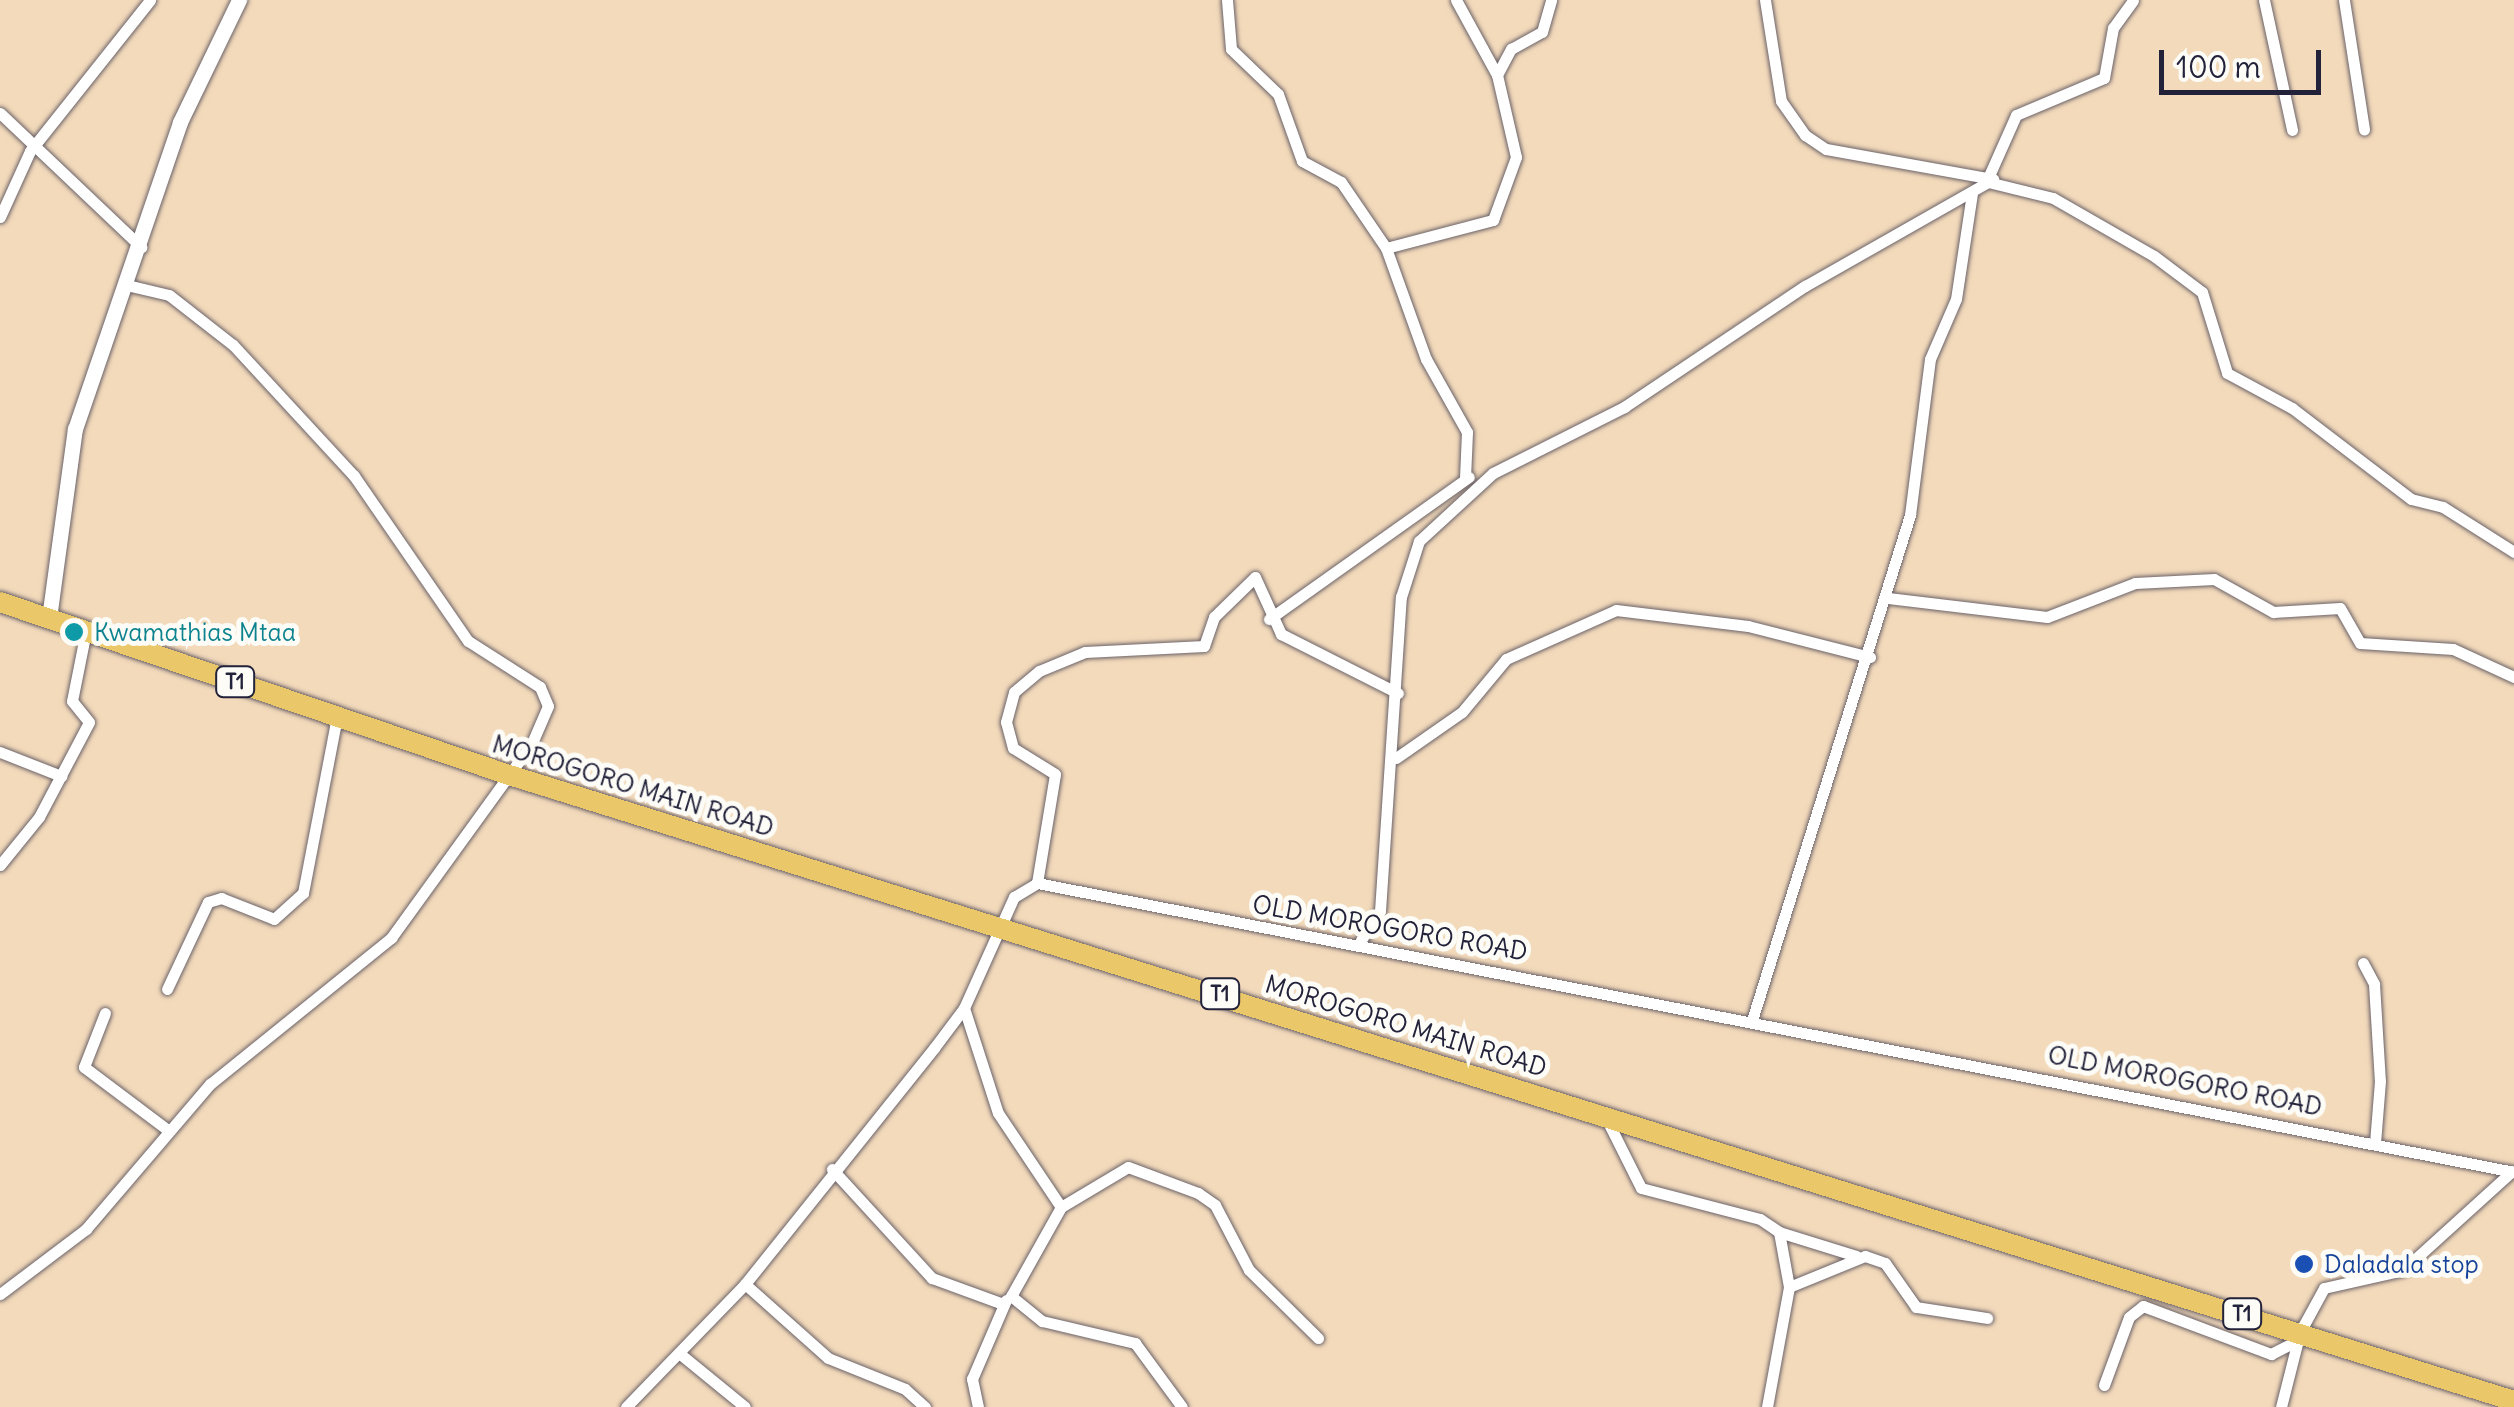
<!DOCTYPE html>
<style>
body{margin:0}
#map{position:relative;width:2514px;height:1407px;overflow:hidden;background:#f3dabb;font-family:Delius,sans-serif}
div>[style]{position:absolute}
.roads{filter:drop-shadow(0 0 2px #6b6268) drop-shadow(0 0 2px #6b6268)}
.minor>*{height:11px;margin:-5.5px;padding:0 5.5px;transform-origin:5.5px;border-radius:5.5px;background:#fff}
.tertiary>*{height:15px;margin:-7.5px;padding:0 7.5px;transform-origin:7.5px;border-radius:7.5px;background:#fff}
.trunk>*{height:20px;margin:-10px;padding:0 10px;transform-origin:10px;border-radius:10px;background:#eac769}
.dots>*{width:28px;height:28px;translate:-50% -50%;box-sizing:border-box;border:5px solid #fdfcf7;border-radius:50%}
span{translate:-50% -50%;white-space:nowrap;text-align:center;line-height:1.15;-webkit-text-stroke:10px #fdfcf7;paint-order:stroke}
.shield-label span{padding:2px 8px;background:#fdfcf7;border:2px solid;border-radius:8px;-webkit-text-stroke-width:0}
.shield-label{font-size:22px;color:#22223b;font-weight:700}
.culture-label{font-size:25px;color:#0d838f}
.left{translate:0 -50%;text-align:left}
.street-label{font-size:25px;color:#22223b}
.transit-label{font-size:25px;color:#164399}
.scale{position:absolute;left:2159px;top:50px;width:162px;height:45px;box-sizing:border-box;border:5px solid #22223b;border-top:0;padding-left:12px;font-size:30px;line-height:35px;white-space:nowrap;color:#22223b;-webkit-text-stroke:8px #fdfcf7;paint-order:stroke}
</style>
<div id="map">
<div class="roads">
<div class="minor">
<i style="left:1227px;top:0;width:49px;rotate:85.3deg"></i>
<i style="left:1231px;top:49px;width:65px;rotate:43.8deg"></i>
<i style="left:1278px;top:94px;width:71px;rotate:70.3deg"></i>
<i style="left:1302px;top:161px;width:44px;rotate:28.3deg"></i>
<i style="left:1341px;top:182px;width:80px;rotate:55.7deg"></i>
<i style="left:1386px;top:248px;width:118px;rotate:70.2deg"></i>
<i style="left:1426px;top:359px;width:84px;rotate:60.7deg"></i>
<i style="left:1467px;top:432px;width:45px;rotate:92.5deg"></i>
<i style="left:1456px;top:0;width:85px;rotate:61.3deg"></i>
<i style="left:1765px;top:0;width:102px;rotate:81deg"></i>
<i style="left:1781px;top:101px;width:42px;rotate:54.8deg"></i>
<i style="left:1805px;top:135px;width:25px;rotate:34deg"></i>
<i style="left:1826px;top:149px;width:170px;rotate:10.2deg"></i>
<i style="left:2264px;top:0;width:133px;rotate:77.8deg"></i>
<i style="left:2344px;top:0;width:131px;rotate:81.2deg"></i>
<i style="left:0;top:113px;width:195px;rotate:43.5deg"></i>
<i style="left:1988px;top:178px;width:69px;rotate:-66deg"></i>
<i style="left:2016px;top:115px;width:95px;rotate:-22.8deg"></i>
<i style="left:2104px;top:78px;width:51px;rotate:-79.8deg"></i>
<i style="left:2113px;top:28px;width:34px;rotate:-54deg"></i>
<i style="left:0;top:217px;width:72px;rotate:-65.6deg"></i>
<i style="left:30px;top:151px;width:193px;rotate:-51.5deg"></i>
<i style="left:1386px;top:248px;width:111px;rotate:-14.7deg"></i>
<i style="left:1493px;top:220px;width:67px;rotate:-69.9deg"></i>
<i style="left:1516px;top:157px;width:84px;rotate:-103deg"></i>
<i style="left:1497px;top:75px;width:30px;rotate:-62deg"></i>
<i style="left:1511px;top:49px;width:35px;rotate:-29deg"></i>
<i style="left:1542px;top:32px;width:33px;rotate:-74deg"></i>
<i style="left:1888px;top:598px;width:160px;rotate:6.8deg"></i>
<i style="left:2047px;top:617px;width:94px;rotate:-21.1deg"></i>
<i style="left:2135px;top:583px;width:79px;rotate:-2.9deg"></i>
<i style="left:2214px;top:579px;width:68px;rotate:29.2deg"></i>
<i style="left:2273px;top:612px;width:67px;rotate:-3.4deg"></i>
<i style="left:2340px;top:608px;width:40px;rotate:60.3deg"></i>
<i style="left:2360px;top:643px;width:93px;rotate:3.7deg"></i>
<i style="left:2453px;top:649px;width:67px;rotate:24.7deg"></i>
<i style="left:1269px;top:619px;width:245px;rotate:-35.4deg"></i>
<i style="left:0;top:752px;width:66px;rotate:21.5deg"></i>
<i style="left:1396px;top:758px;width:80px;rotate:-34.9deg"></i>
<i style="left:1462px;top:712px;width:69px;rotate:-50.3deg"></i>
<i style="left:1506px;top:659px;width:120px;rotate:-24deg"></i>
<i style="left:1616px;top:610px;width:133px;rotate:6.9deg"></i>
<i style="left:1748px;top:626px;width:126px;rotate:14.3deg"></i>
<i style="left:0;top:865px;width:62px;rotate:-50.9deg"></i>
<i style="left:39px;top:817px;width:107px;rotate:-62.2deg"></i>
<i style="left:89px;top:722px;width:27px;rotate:-129deg"></i>
<i style="left:72px;top:701px;width:71px;rotate:-78.7deg"></i>
<i style="left:1037px;top:883px;width:110px;rotate:-80.6deg"></i>
<i style="left:1055px;top:774px;width:49px;rotate:-148.2deg"></i>
<i style="left:1013px;top:748px;width:27px;rotate:-105deg"></i>
<i style="left:1006px;top:722px;width:31px;rotate:-75deg"></i>
<i style="left:1014px;top:692px;width:33px;rotate:-40deg"></i>
<i style="left:1039px;top:671px;width:50px;rotate:-22.4deg"></i>
<i style="left:1085px;top:652px;width:119px;rotate:-2.9deg"></i>
<i style="left:1204px;top:646px;width:31px;rotate:-71deg"></i>
<i style="left:1214px;top:617px;width:57px;rotate:-44.3deg"></i>
<i style="left:1255px;top:577px;width:63px;rotate:65.5deg"></i>
<i style="left:1281px;top:634px;width:131px;rotate:26.8deg"></i>
<i style="left:1361px;top:940px;width:35px;rotate:-57deg"></i>
<i style="left:1380px;top:911px;width:315px;rotate:-86.2deg"></i>
<i style="left:1401px;top:597px;width:59px;rotate:-72.2deg"></i>
<i style="left:1419px;top:541px;width:100px;rotate:-42.6deg"></i>
<i style="left:1493px;top:473px;width:147px;rotate:-26.7deg"></i>
<i style="left:1624px;top:407px;width:218px;rotate:-33.8deg"></i>
<i style="left:1805px;top:286px;width:210px;rotate:-29.6deg"></i>
<i style="left:1988px;top:182px;width:67px;rotate:13.8deg"></i>
<i style="left:2053px;top:198px;width:116px;rotate:29.9deg"></i>
<i style="left:2154px;top:256px;width:60px;rotate:36.9deg"></i>
<i style="left:2202px;top:292px;width:85px;rotate:72.8deg"></i>
<i style="left:2227px;top:373px;width:74px;rotate:28.3deg"></i>
<i style="left:2292px;top:408px;width:150px;rotate:37.4deg"></i>
<i style="left:2411px;top:499px;width:33px;rotate:14deg"></i>
<i style="left:2443px;top:507px;width:84px;rotate:32.4deg"></i>
<i style="left:2363px;top:963px;width:24px;rotate:62deg"></i>
<i style="left:2374px;top:984px;width:97px;rotate:86.5deg"></i>
<i style="left:2380px;top:1081px;width:62px;rotate:94.6deg"></i>
<i style="left:167px;top:989px;width:96px;rotate:-64.8deg"></i>
<i style="left:208px;top:902px;width:14px;rotate:-17deg"></i>
<i style="left:221px;top:898px;width:57px;rotate:21.6deg"></i>
<i style="left:274px;top:919px;width:39px;rotate:-42deg"></i>
<i style="left:303px;top:893px;width:180px;rotate:-79.1deg"></i>
<i style="left:964px;top:1008px;width:110px;rotate:72.1deg"></i>
<i style="left:998px;top:1113px;width:113px;rotate:56.2deg"></i>
<i style="left:1061px;top:1207px;width:102px;rotate:119.3deg"></i>
<i style="left:1011px;top:1296px;width:40px;rotate:39deg"></i>
<i style="left:1042px;top:1321px;width:96px;rotate:13.3deg"></i>
<i style="left:1135px;top:1343px;width:79px;rotate:53.7deg"></i>
<i style="left:105px;top:1013px;width:58px;rotate:111.3deg"></i>
<i style="left:84px;top:1067px;width:105px;rotate:36.9deg"></i>
<i style="left:1753px;top:1017px;width:526px;rotate:-72.63deg"></i>
<i style="left:1910px;top:515px;width:157px;rotate:-82.7deg"></i>
<i style="left:1930px;top:359px;width:65px;rotate:-66.6deg"></i>
<i style="left:1956px;top:299px;width:107px;rotate:-81.4deg"></i>
<i style="left:1606px;top:1118px;width:78px;rotate:63.4deg"></i>
<i style="left:1641px;top:1188px;width:123px;rotate:14.6deg"></i>
<i style="left:1760px;top:1219px;width:23px;rotate:34deg"></i>
<i style="left:1779px;top:1232px;width:56px;rotate:79.7deg"></i>
<i style="left:1789px;top:1287px;width:122px;rotate:100.4deg"></i>
<i style="left:832px;top:1169px;width:148px;rotate:47.5deg"></i>
<i style="left:932px;top:1278px;width:76px;rotate:20.1deg"></i>
<i style="left:1061px;top:1207px;width:78px;rotate:-30.8deg"></i>
<i style="left:1128px;top:1167px;width:75px;rotate:20.4deg"></i>
<i style="left:1198px;top:1193px;width:21px;rotate:35deg"></i>
<i style="left:1215px;top:1205px;width:73px;rotate:62.4deg"></i>
<i style="left:1249px;top:1270px;width:97px;rotate:44.6deg"></i>
<i style="left:1779px;top:1232px;width:81px;rotate:17.3deg"></i>
<i style="left:745px;top:1284px;width:111px;rotate:41.7deg"></i>
<i style="left:828px;top:1358px;width:83px;rotate:21.9deg"></i>
<i style="left:905px;top:1389px;width:27px;rotate:42deg"></i>
<i style="left:1789px;top:1287px;width:82px;rotate:-22.2deg"></i>
<i style="left:1865px;top:1256px;width:21px;rotate:19deg"></i>
<i style="left:1885px;top:1263px;width:54px;rotate:54.8deg"></i>
<i style="left:1916px;top:1307px;width:72px;rotate:8.8deg"></i>
<i style="left:0;top:1294px;width:108px;rotate:-37.1deg"></i>
<i style="left:86px;top:1229px;width:191px;rotate:-49.5deg"></i>
<i style="left:210px;top:1084px;width:233px;rotate:-38.9deg"></i>
<i style="left:391px;top:938px;width:241px;rotate:-54.1deg"></i>
<i style="left:532px;top:743px;width:40px;rotate:-66.6deg"></i>
<i style="left:548px;top:706px;width:21px;rotate:-113deg"></i>
<i style="left:540px;top:687px;width:85px;rotate:-147.4deg"></i>
<i style="left:468px;top:641px;width:201px;rotate:-124.6deg"></i>
<i style="left:354px;top:476px;width:178px;rotate:-132.7deg"></i>
<i style="left:233px;top:345px;width:81px;rotate:-142deg"></i>
<i style="left:169px;top:295px;width:43px;rotate:-166.6deg"></i>
<i style="left:679px;top:1353px;width:85px;rotate:39.3deg"></i>
<i style="left:2104px;top:1385px;width:72px;rotate:-69.8deg"></i>
<i style="left:2129px;top:1317px;width:18px;rotate:-38deg"></i>
<i style="left:2143px;top:1306px;width:137px;rotate:20.6deg"></i>
<i style="left:2271px;top:1354px;width:30px;rotate:-27deg"></i>
<i style="left:626px;top:1407px;width:171px;rotate:-45.9deg"></i>
<i style="left:745px;top:1284px;width:302px;rotate:-51.3deg"></i>
<i style="left:934px;top:1048px;width:50px;rotate:-53.1deg"></i>
<i style="left:964px;top:1008px;width:122px;rotate:-65.8deg"></i>
<i style="left:1014px;top:897px;width:27px;rotate:-31deg"></i>
<i style="left:1037px;top:883px;width:1505px;rotate:11.07deg"></i>
<i style="left:978px;top:1407px;width:29px;rotate:-102deg"></i>
<i style="left:972px;top:1379px;width:86px;rotate:-66.7deg"></i>
<i style="left:2281px;top:1407px;width:77px;rotate:-75.8deg"></i>
<i style="left:2300px;top:1332px;width:50px;rotate:-61.4deg"></i>
<i style="left:2324px;top:1288px;width:81px;rotate:-12.8deg"></i>
<i style="left:2403px;top:1270px;width:147px;rotate:-42.2deg"></i>
</div>
<div class="tertiary">
<i style="left:49px;top:618px;width:191px;rotate:-82.2deg"></i>
<i style="left:75px;top:429px;width:324px;rotate:-71.1deg"></i>
<i style="left:180px;top:122px;width:136px;rotate:-64.2deg"></i>
</div>
<div class="trunk">
<i style="left:0;top:602px;width:534px;rotate:18.77deg"></i>
<i style="left:506px;top:774px;width:2104px;rotate:17.34deg"></i>
</div>
</div>
<div class="dots">
<i style="left:74px;top:632px;background:#0f9aa8"></i>
<i style="left:2304px;top:1264px;background:#1a4fb4"></i>
</div>
<div class="shield-label">
<span style="left:235px;top:682px">T1</span>
<span style="left:1220px;top:994px">T1</span>
<span style="left:2242px;top:1314px">T1</span>
</div>
<div class="culture-label">
<span class="left" style="left:94px;top:632px">Kwamathias Mtaa</span>
</div>
<div class="street-label">
<span style="left:633px;top:786px;rotate:17deg">MOROGORO MAIN ROAD</span>
<span style="left:1390px;top:928px;rotate:10deg">OLD MOROGORO ROAD</span>
<span style="left:1406px;top:1026px;rotate:17deg">MOROGORO MAIN ROAD</span>
<span style="left:2185px;top:1081px;rotate:11deg">OLD MOROGORO ROAD</span>
</div>
<div class="transit-label">
<span class="left" style="left:2324px;top:1264px">Daladala stop</span>
</div>
<div class="scale">100 m</div>
</div>
